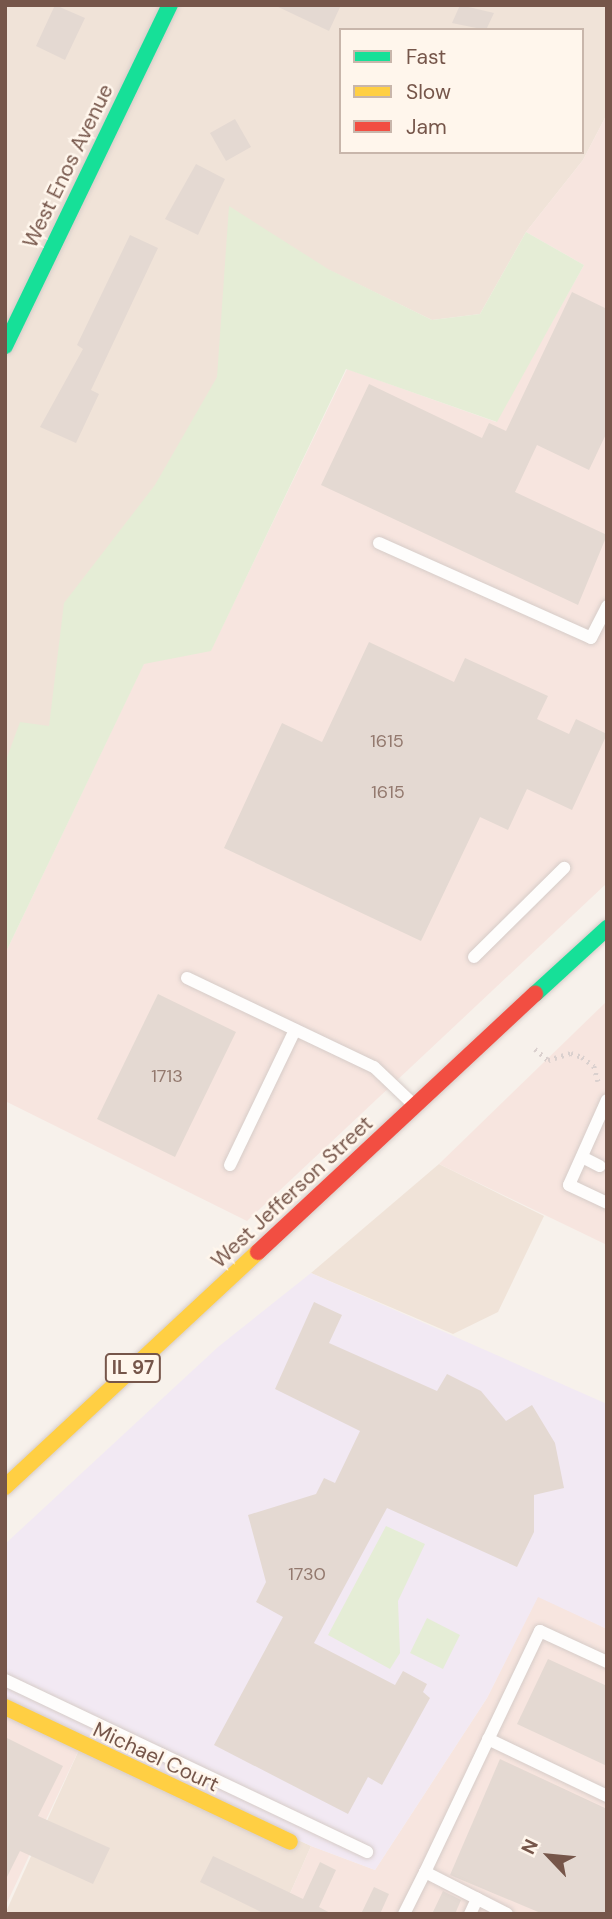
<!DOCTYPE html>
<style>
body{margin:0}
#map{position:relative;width:612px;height:1919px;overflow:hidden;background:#f7f1eb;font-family:"DM Sans",sans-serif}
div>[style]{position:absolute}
.residential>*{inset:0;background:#f0e3d8}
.commercial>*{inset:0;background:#f7e5df}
.education>*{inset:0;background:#f2e9f3}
.green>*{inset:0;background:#e5edd6}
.building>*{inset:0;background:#e4d9d2}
.path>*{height:4.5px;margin-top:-2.25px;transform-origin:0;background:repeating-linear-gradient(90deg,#dad0ce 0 2px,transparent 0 7px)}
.roads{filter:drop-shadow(0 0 2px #d6ccc8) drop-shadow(0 0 2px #d6ccc8)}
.lane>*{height:12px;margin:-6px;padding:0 6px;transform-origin:6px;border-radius:6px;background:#fefdfc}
.fast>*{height:16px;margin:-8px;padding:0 8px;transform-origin:8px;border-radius:8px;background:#16e098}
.slow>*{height:16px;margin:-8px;padding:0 8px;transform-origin:8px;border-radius:8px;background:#ffcf43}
.jam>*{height:16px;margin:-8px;padding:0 8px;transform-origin:8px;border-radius:8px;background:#f24e42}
span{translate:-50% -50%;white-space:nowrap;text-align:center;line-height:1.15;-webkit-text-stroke:5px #fff6ec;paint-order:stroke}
.number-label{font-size:18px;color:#93796e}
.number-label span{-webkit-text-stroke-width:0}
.shield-label span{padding:2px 5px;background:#fff6ec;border:2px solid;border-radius:5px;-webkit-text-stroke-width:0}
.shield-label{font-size:19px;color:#76564a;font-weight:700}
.street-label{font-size:21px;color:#76564a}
.frame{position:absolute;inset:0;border:7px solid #76564a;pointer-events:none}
.legend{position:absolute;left:339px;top:28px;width:245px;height:126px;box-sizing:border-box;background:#fff6ec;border:2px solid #c8b6ab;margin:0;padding:9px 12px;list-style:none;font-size:21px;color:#76564a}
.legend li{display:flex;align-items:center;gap:14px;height:35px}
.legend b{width:35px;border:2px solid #c8b6ab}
.north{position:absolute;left:514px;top:1821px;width:70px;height:70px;-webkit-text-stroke:5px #fff6ec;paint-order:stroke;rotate:296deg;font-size:19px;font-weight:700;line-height:28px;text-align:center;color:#76564a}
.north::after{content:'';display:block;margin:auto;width:24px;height:32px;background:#76564a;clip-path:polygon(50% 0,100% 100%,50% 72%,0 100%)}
</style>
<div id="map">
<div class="residential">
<i style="clip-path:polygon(evenodd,5px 5px,607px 5px,607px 114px,583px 160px,526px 232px,480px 314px,432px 320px,329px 270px,5px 875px,5px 5px,341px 30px,582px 30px,582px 152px,341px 152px,341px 30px)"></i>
<i style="clip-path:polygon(439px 1164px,544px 1216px,498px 1312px,453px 1334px,311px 1273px)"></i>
<i style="clip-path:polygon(83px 1741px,311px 1846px,281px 1914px,5px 1914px)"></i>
</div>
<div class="commercial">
<i style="clip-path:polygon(607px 114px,607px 883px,247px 1221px,5px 1101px,5px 954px,144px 663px,211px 650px,347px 369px,496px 422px,584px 265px,526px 232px,583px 160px)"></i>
<i style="clip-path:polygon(607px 1001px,607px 1245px,439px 1164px)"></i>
<i style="clip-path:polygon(538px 1596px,607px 1629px,607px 1914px,281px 1914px,311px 1846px,375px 1870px,487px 1698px)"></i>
<i style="clip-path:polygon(5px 1705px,83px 1741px,5px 1907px)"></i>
</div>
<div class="education">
<i style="clip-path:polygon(311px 1273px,607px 1404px,607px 1629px,538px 1597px,487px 1698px,375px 1870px,311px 1846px,5px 1705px,5px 1544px,218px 1347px)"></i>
</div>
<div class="green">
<i style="clip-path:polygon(229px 206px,328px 269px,432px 320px,480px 314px,526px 232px,584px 265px,497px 422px,346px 369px,211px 651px,144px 664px,5px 954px,5px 763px,20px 722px,49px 726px,64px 603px,155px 485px,217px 377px)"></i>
<i style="clip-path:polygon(386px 1526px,425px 1544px,398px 1601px,400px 1653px,390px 1669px,328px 1635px)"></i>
<i style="clip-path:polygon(427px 1618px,460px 1635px,443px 1669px,410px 1653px)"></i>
</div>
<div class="building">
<i style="clip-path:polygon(55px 5px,85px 18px,65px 60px,36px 46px)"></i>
<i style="clip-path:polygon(274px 5px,341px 5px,329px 31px)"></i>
<i style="clip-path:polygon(460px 5px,494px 13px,486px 30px,452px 23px)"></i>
<i style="clip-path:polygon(235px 119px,251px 147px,226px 161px,210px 133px)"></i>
<i style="clip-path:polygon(196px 164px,225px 179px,198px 235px,165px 219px)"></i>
<i style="clip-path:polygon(130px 235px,158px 248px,91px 390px,99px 394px,76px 443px,40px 427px,83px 349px,77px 345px)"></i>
<i style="clip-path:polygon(572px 292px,607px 309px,607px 432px,589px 470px,537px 445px,515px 492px,607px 535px,578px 605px,321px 485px,369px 384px,482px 438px,489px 423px,506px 431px)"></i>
<i style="clip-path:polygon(369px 642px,454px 682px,465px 658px,548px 696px,537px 719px,569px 734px,576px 719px,607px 734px,572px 810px,527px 789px,508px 830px,480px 817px,421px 941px,224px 848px,282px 723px,322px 742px)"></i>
<i style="clip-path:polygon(158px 994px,236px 1032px,175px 1157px,97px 1119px)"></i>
<i style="clip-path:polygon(314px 1302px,342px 1315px,329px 1343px,437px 1391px,447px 1374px,481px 1391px,506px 1421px,532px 1405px,555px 1443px,564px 1488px,534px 1495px,534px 1532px,517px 1567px,387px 1508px,314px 1643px,395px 1685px,403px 1671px,427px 1684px,423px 1692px,430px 1698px,382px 1785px,368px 1777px,348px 1814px,214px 1745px,283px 1617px,256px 1602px,266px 1582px,248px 1515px,316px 1494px,324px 1478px,335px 1483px,360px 1431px,275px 1389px)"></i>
<i style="clip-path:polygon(548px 1659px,607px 1686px,607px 1766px,517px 1724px)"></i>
<i style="clip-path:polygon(5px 1737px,63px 1766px,38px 1816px,110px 1848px,93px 1884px,20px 1851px,5px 1881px)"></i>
<i style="clip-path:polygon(500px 1759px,607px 1809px,607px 1914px,543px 1914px,450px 1875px)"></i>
<i style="clip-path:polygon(213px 1856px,303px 1899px,320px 1862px,336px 1870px,319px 1907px,332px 1914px,265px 1914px,200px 1882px)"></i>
<i style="clip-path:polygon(374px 1887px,389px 1894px,380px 1914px,361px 1914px)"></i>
<i style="clip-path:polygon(443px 1891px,461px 1900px,455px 1914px,432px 1914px)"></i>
</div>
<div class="path">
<i style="left:535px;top:1049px;width:17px;rotate:40deg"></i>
<i style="left:548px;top:1060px;width:24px;rotate:-17deg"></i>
<i style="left:571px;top:1053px;width:12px;rotate:20deg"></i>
<i style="left:582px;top:1057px;width:15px;rotate:37deg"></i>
<i style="left:594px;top:1066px;width:16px;rotate:75deg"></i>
</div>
<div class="roads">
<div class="lane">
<i style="left:379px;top:543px;width:232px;rotate:24.1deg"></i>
<i style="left:591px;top:638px;width:36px;rotate:-63deg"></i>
<i style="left:474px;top:957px;width:127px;rotate:-44.7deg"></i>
<i style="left:187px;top:978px;width:207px;rotate:25.5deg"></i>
<i style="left:374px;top:1067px;width:52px;rotate:43.5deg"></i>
<i style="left:607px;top:1100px;width:93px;rotate:114.1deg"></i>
<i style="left:569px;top:1185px;width:42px;rotate:25.3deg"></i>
<i style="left:582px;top:1157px;width:20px;rotate:27deg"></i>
<i style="left:230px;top:1165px;width:150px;rotate:-64.3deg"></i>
<i style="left:5px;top:1680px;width:401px;rotate:25.4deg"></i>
<i style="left:488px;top:1739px;width:132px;rotate:25.6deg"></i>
<i style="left:425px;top:1872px;width:267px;rotate:-64.5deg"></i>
<i style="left:540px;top:1631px;width:74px;rotate:24.8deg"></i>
<i style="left:404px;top:1914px;width:47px;rotate:-63.4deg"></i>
<i style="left:425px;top:1872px;width:92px;rotate:27.1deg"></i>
<i style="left:470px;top:1914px;width:17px;rotate:-65deg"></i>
</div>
<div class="fast">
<i style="left:5px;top:346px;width:379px;rotate:-64.2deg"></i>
<i style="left:535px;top:994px;width:98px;rotate:-42.5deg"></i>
</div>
<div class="slow">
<i style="left:5px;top:1487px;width:345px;rotate:-42.9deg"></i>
<i style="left:5px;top:1707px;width:315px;rotate:25.3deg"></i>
</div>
<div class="jam">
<i style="left:258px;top:1252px;width:379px;rotate:-43deg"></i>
</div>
</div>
<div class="number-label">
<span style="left:387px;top:741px">1615</span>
<span style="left:388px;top:792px">1615</span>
<span style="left:167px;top:1076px">1713</span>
<span style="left:307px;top:1574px">1730</span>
</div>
<div class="shield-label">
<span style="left:133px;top:1368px">IL 97</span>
</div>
<div class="street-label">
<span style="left:68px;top:166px;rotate:-64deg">West Enos Avenue</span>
<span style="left:292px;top:1192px;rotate:-43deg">West Jefferson Street</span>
<span style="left:156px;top:1757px;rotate:25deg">Michael Court</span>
</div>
<div class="frame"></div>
<ul class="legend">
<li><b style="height:9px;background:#16e098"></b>Fast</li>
<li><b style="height:9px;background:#ffcf43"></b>Slow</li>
<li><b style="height:9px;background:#f24e42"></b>Jam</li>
</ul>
<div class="north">N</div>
</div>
